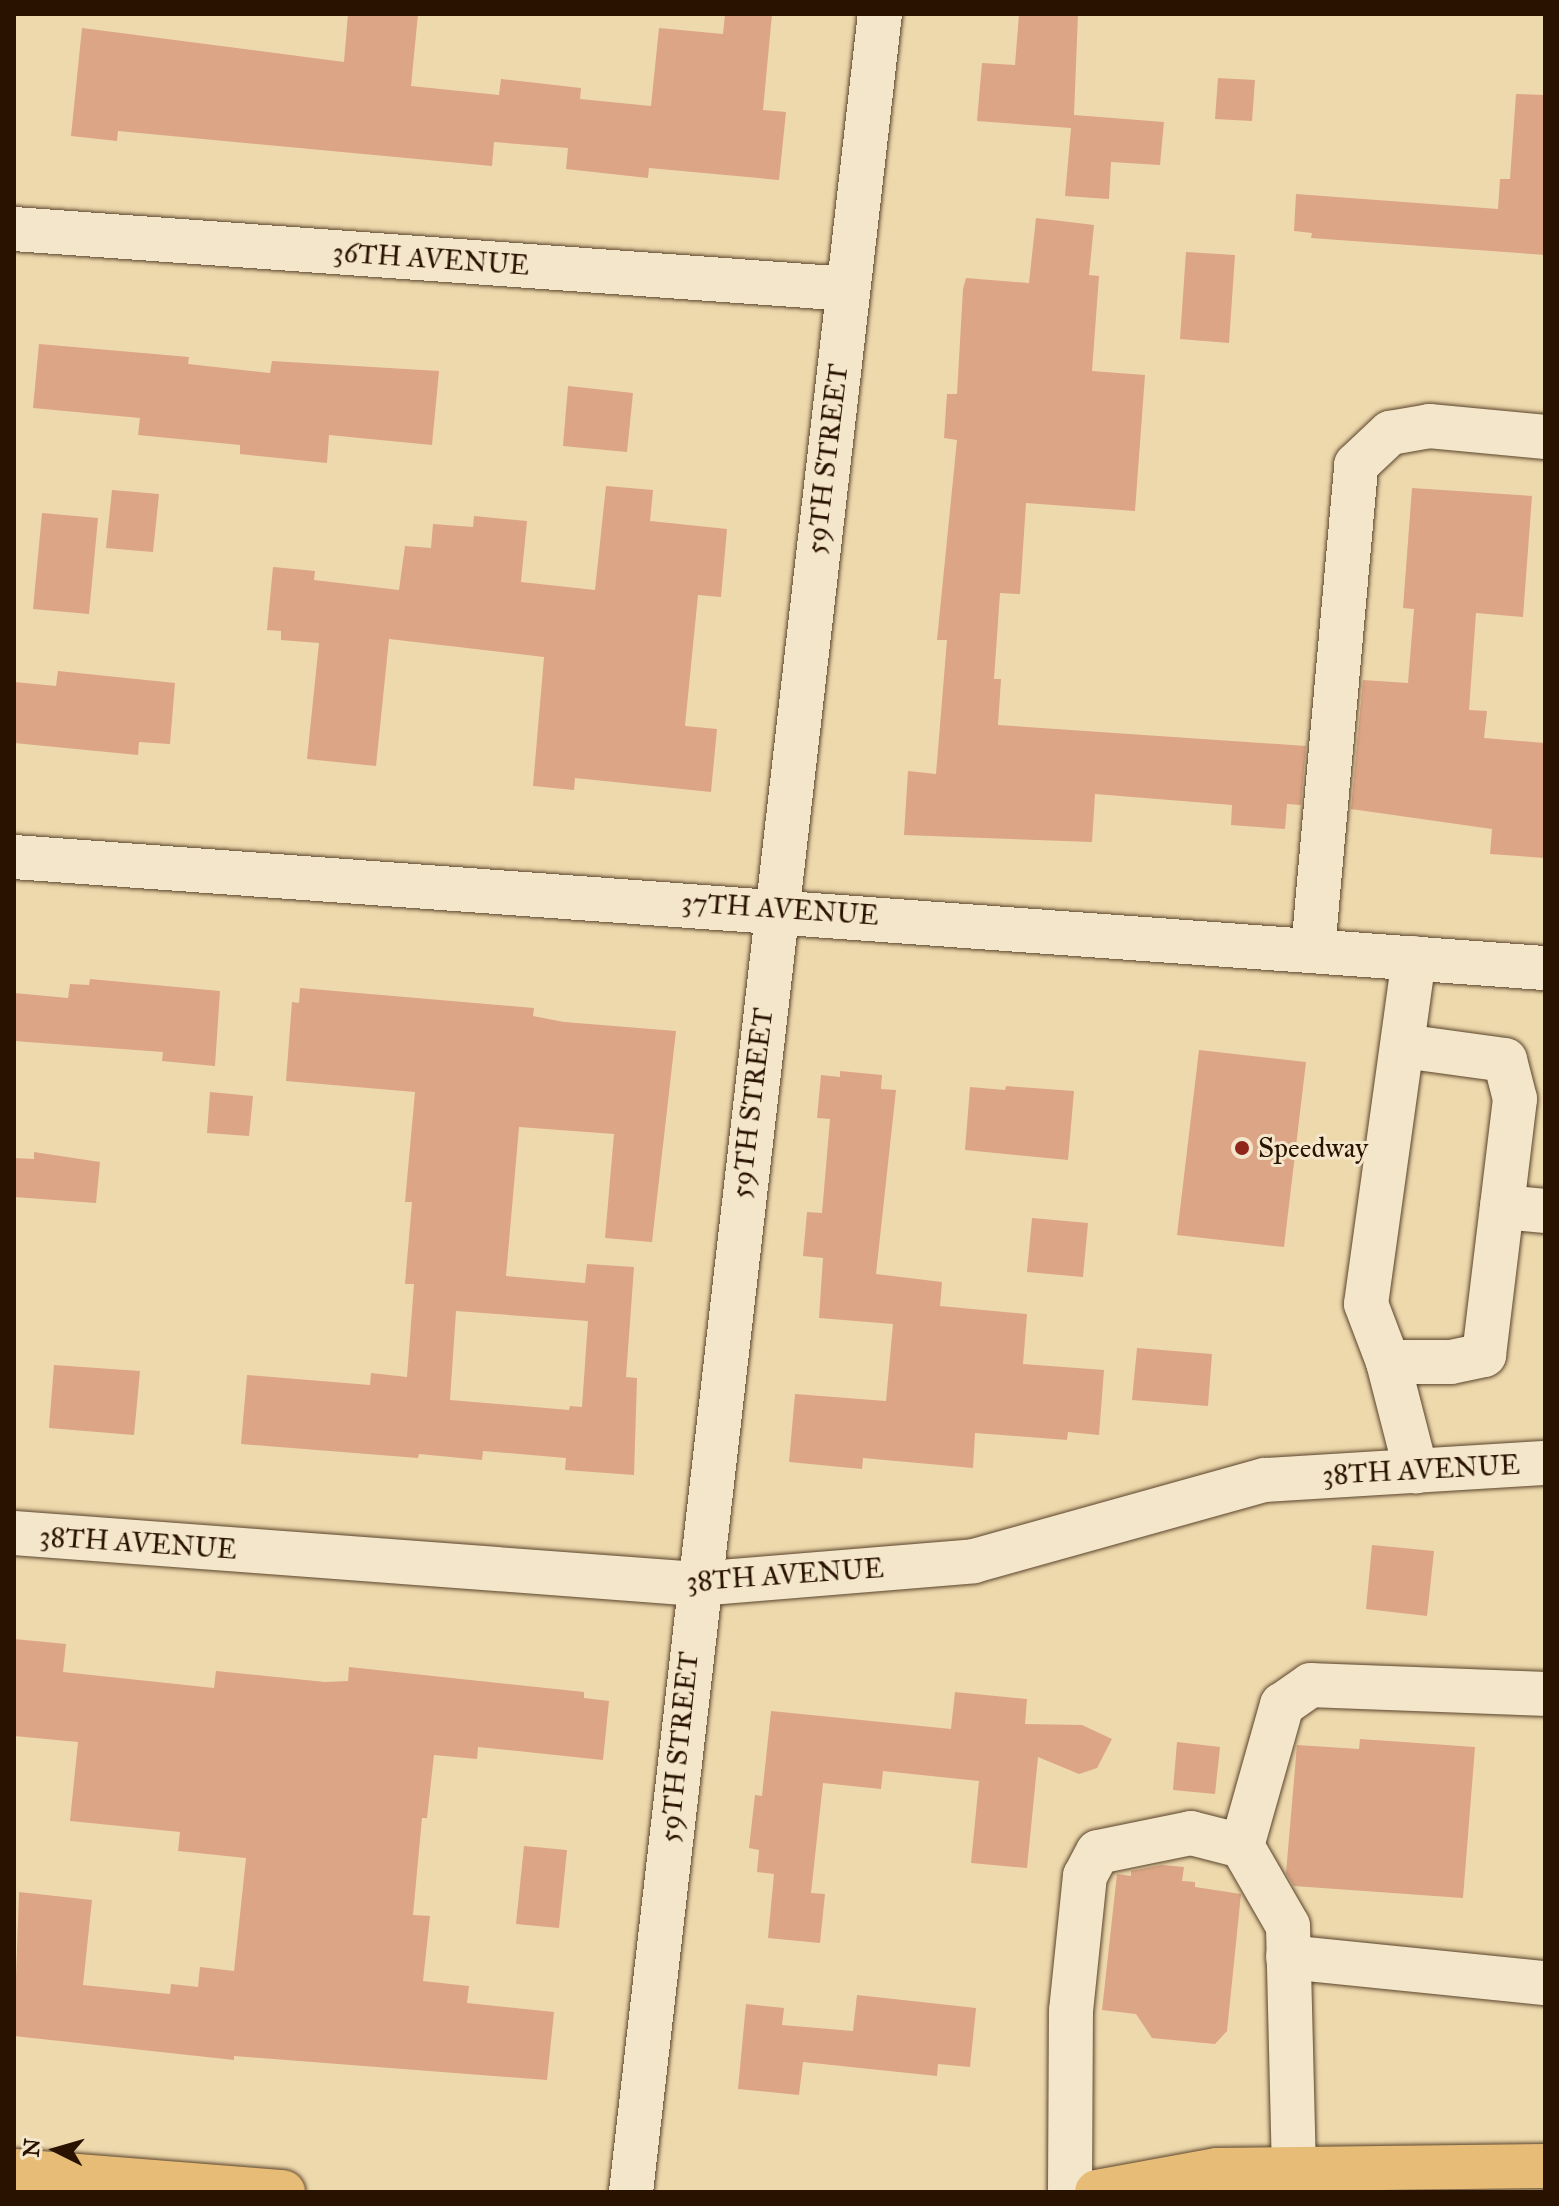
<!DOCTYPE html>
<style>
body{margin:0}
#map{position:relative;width:1559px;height:2206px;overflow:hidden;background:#eed9ad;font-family:"IM FELL Great Primer",serif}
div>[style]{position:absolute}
.building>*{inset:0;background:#dca586}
.roads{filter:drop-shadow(0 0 2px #5a442b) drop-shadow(0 0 2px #5a442b)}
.minor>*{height:44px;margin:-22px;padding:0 22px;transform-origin:22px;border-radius:22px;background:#f4e6ca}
.major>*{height:44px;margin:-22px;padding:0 22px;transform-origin:22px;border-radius:22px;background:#e7bc76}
.dots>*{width:22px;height:22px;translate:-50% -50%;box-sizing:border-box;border:4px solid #f4e6ca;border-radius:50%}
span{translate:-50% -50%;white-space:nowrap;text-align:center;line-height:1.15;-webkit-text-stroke:6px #f4e6ca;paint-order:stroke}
.street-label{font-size:28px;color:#291200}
.poi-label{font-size:28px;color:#291200}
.left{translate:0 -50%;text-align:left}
.frame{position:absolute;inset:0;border:16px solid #291200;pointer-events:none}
.north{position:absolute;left:16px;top:2110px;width:80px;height:80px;-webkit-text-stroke:6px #f4e6ca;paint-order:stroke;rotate:275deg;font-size:22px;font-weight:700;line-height:32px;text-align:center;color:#291200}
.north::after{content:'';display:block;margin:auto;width:28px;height:36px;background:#291200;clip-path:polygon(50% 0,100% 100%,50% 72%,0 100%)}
</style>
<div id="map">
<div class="building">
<i style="clip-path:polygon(348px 14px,418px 14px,411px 86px,499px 95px,501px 79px,581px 88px,580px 99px,651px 106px,659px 28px,723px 34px,725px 14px,772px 14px,763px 110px,786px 112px,779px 180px,649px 168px,648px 178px,566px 169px,568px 148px,494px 142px,492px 166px,118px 131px,117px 141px,71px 136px,82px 28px,344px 62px)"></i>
<i style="clip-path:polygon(1019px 14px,1078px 14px,1074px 115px,1164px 122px,1160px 165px,1111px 162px,1109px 199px,1065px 196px,1071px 128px,977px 121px,982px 63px,1015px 65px)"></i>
<i style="clip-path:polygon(1218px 78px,1255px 80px,1252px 121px,1215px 119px)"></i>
<i style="clip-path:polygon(1516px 94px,1545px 95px,1545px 255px,1311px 238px,1312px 233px,1294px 231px,1296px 194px,1498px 209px,1500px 179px,1510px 179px)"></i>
<i style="clip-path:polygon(1036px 218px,1094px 225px,1089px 275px,1099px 276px,1092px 371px,1145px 375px,1135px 511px,1026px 503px,1020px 594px,1000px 593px,994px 679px,1001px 679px,998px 725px,1306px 746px,1301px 805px,1287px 804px,1285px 829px,1231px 825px,1232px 805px,1095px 794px,1092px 842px,904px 835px,908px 771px,936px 774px,947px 640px,937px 640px,957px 440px,944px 438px,947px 394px,957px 394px,963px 289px,966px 278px,1029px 283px)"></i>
<i style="clip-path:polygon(1186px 252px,1235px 255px,1229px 343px,1180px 339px)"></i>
<i style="clip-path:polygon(39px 344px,189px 357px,188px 364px,270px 373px,272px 361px,439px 371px,432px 445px,329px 435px,327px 463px,240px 454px,240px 445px,138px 435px,140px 418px,33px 408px)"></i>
<i style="clip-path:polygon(568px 386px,633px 393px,627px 452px,563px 446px)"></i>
<i style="clip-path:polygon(606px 486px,653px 490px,650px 521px,727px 529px,721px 597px,698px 595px,685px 726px,717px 729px,711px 792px,575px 778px,574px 790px,533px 786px,544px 657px,389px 639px,376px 766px,307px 759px,319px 643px,281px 640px,281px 631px,267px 630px,273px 567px,315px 571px,314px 580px,399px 590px,405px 546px,431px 548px,433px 524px,473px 527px,474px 516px,527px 521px,521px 582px,595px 590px)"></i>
<i style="clip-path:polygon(1412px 488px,1532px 496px,1523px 617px,1476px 613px,1469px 710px,1487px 711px,1484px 738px,1545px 743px,1545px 858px,1490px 854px,1492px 829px,1351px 809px,1363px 680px,1408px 683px,1414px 609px,1403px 608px)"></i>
<i style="clip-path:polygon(112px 490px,159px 494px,153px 552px,106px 548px)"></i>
<i style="clip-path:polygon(42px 513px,98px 518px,89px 614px,33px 609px)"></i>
<i style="clip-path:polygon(58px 671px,175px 683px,170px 744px,139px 742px,138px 755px,14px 743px,14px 682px,56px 686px)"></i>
<i style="clip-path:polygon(90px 979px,220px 991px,215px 1066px,162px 1061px,163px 1052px,14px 1041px,14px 993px,68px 998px,70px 984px,89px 985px)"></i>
<i style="clip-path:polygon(evenodd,300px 988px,534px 1008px,533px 1016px,564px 1022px,676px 1031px,652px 1242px,605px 1238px,614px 1134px,519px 1127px,506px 1276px,585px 1283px,587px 1264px,634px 1267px,626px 1377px,637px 1378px,634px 1475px,565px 1470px,566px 1458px,483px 1451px,482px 1460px,419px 1454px,418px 1458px,241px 1444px,247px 1375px,370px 1385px,371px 1373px,407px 1377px,414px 1284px,405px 1284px,412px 1202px,405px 1202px,415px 1092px,286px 1081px,292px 1002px,299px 1003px,300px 988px,456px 1311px,588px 1321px,582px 1407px,570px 1406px,569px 1410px,450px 1400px,456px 1311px)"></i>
<i style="clip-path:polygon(1199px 1050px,1306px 1062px,1284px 1247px,1177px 1235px)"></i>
<i style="clip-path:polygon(840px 1071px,882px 1075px,881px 1089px,896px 1090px,876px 1274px,942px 1282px,940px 1306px,1027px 1314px,1023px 1364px,1104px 1370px,1099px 1435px,1068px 1432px,1067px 1440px,975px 1433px,973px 1468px,863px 1458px,862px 1469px,789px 1462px,795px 1394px,886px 1401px,893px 1324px,819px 1318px,823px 1258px,803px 1256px,807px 1212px,822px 1213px,830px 1119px,817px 1118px,821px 1075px,840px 1077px)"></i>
<i style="clip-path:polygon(1006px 1086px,1074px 1091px,1068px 1160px,965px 1150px,970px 1087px,1005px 1090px)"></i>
<i style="clip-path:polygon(210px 1092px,253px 1096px,249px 1136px,207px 1133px)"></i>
<i style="clip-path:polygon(34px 1152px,100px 1162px,96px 1203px,14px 1197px,14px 1158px,34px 1159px)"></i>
<i style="clip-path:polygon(1032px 1218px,1088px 1223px,1083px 1277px,1027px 1272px)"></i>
<i style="clip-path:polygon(1137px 1348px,1212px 1354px,1208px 1406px,1132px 1400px)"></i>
<i style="clip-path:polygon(54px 1365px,140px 1371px,134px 1435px,49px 1428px)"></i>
<i style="clip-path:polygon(1372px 1545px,1434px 1551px,1427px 1616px,1366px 1609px)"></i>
<i style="clip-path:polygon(14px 1639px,66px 1644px,63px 1672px,214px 1688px,216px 1671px,325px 1682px,348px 1681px,349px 1667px,584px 1692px,584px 1698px,609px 1701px,603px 1760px,478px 1747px,477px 1759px,434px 1755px,427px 1818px,422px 1818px,413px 1915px,430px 1916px,423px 1981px,469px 1986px,467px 2003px,554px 2012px,547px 2080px,234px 2056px,234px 2060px,14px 2036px,19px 1892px,92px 1900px,83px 1985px,170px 1994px,171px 1984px,198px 1987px,200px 1967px,234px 1971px,246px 1858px,178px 1851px,180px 1832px,70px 1821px,78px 1742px,14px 1736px)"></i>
<i style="clip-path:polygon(955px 1692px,1027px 1699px,1025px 1724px,1082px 1725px,1112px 1739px,1097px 1768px,1079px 1774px,1038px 1757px,1027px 1868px,971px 1863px,979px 1781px,883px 1771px,881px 1789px,823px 1783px,811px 1893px,825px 1894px,820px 1943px,768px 1938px,774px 1874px,757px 1872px,759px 1850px,749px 1848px,755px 1795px,762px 1796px,771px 1711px,951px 1729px)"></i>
<i style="clip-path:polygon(1360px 1739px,1475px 1747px,1463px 1898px,1294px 1886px,1286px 1873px,1297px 1745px,1359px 1749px)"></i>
<i style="clip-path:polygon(1177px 1742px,1220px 1747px,1215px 1794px,1173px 1790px)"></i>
<i style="clip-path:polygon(524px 1846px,567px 1850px,559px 1928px,516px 1924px)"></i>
<i style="clip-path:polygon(1162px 1865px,1184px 1867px,1182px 1881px,1195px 1882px,1195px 1887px,1241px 1894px,1227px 2031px,1215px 2044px,1152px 2038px,1136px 2014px,1102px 2010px,1117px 1874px,1131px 1876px,1131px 1871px)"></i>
<i style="clip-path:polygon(857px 1995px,976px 2008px,970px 2067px,938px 2064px,937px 2076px,803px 2062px,799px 2095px,738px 2089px,746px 2004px,784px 2008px,782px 2025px,853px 2031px)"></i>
</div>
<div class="roads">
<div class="minor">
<i style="left:14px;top:229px;width:836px;rotate:4.11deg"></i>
<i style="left:14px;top:857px;width:1535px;rotate:4.15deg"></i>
<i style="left:1313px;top:950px;width:487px;rotate:-84.9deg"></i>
<i style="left:1356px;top:465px;width:47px;rotate:-43.3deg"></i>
<i style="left:1390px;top:433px;width:40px;rotate:-10deg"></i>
<i style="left:1429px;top:426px;width:117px;rotate:5.4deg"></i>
<i style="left:1414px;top:958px;width:349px;rotate:97.9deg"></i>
<i style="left:1366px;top:1304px;width:62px;rotate:69.2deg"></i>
<i style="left:1388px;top:1362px;width:113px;rotate:75.6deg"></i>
<i style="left:1502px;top:1207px;width:43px;rotate:5.3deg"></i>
<i style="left:1388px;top:1362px;width:63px"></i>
<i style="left:1451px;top:1362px;width:34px;rotate:-12deg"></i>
<i style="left:1484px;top:1355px;width:258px;rotate:-83.1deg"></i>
<i style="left:1515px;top:1099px;width:40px;rotate:-104.4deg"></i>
<i style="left:1505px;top:1060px;width:103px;rotate:-172.2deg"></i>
<i style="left:14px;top:1533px;width:685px;rotate:4.27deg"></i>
<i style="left:697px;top:1584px;width:278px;rotate:-4.7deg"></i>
<i style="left:974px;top:1561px;width:302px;rotate:-15.6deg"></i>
<i style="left:1265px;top:1480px;width:281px;rotate:-3.5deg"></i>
<i style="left:1242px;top:1846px;width:147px;rotate:-74.2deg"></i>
<i style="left:1282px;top:1705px;width:35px;rotate:-35deg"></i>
<i style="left:1311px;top:1685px;width:234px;rotate:2.2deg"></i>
<i style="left:1288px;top:1957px;width:258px;rotate:5.8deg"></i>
<i style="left:631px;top:2192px;width:2192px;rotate:-83.48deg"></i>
<i style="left:1070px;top:2192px;width:181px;rotate:-89.7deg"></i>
<i style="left:1071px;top:2011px;width:136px;rotate:-84.1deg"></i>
<i style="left:1085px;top:1876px;width:27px;rotate:-62deg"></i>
<i style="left:1098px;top:1852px;width:95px;rotate:-11.5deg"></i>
<i style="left:1191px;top:1833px;width:53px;rotate:14.3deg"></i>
<i style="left:1242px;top:1846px;width:92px;rotate:60.1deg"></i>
<i style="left:1288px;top:1926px;width:244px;rotate:88.6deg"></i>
</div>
<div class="major">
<i style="left:14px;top:2171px;width:270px;rotate:4.5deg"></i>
<i style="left:1097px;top:2192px;width:122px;rotate:-10.4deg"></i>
<i style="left:1217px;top:2170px;width:328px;rotate:-0.7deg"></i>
</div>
</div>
<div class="dots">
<i style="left:1242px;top:1148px;background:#8f2418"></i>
</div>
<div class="street-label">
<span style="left:431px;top:259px;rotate:4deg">36TH AVENUE</span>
<span style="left:827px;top:459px;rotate:-83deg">59TH STREET</span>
<span style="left:780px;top:909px;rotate:4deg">37TH AVENUE</span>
<span style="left:752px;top:1103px;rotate:-83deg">59TH STREET</span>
<span style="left:1421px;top:1470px;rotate:-3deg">38TH AVENUE</span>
<span style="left:138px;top:1543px;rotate:4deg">38TH AVENUE</span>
<span style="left:785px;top:1575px;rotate:-4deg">38TH AVENUE</span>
<span style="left:679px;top:1747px;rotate:-84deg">59TH STREET</span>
</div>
<div class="poi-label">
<span class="left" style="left:1258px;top:1148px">Speedway</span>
</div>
<div class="frame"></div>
<div class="north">N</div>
</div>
